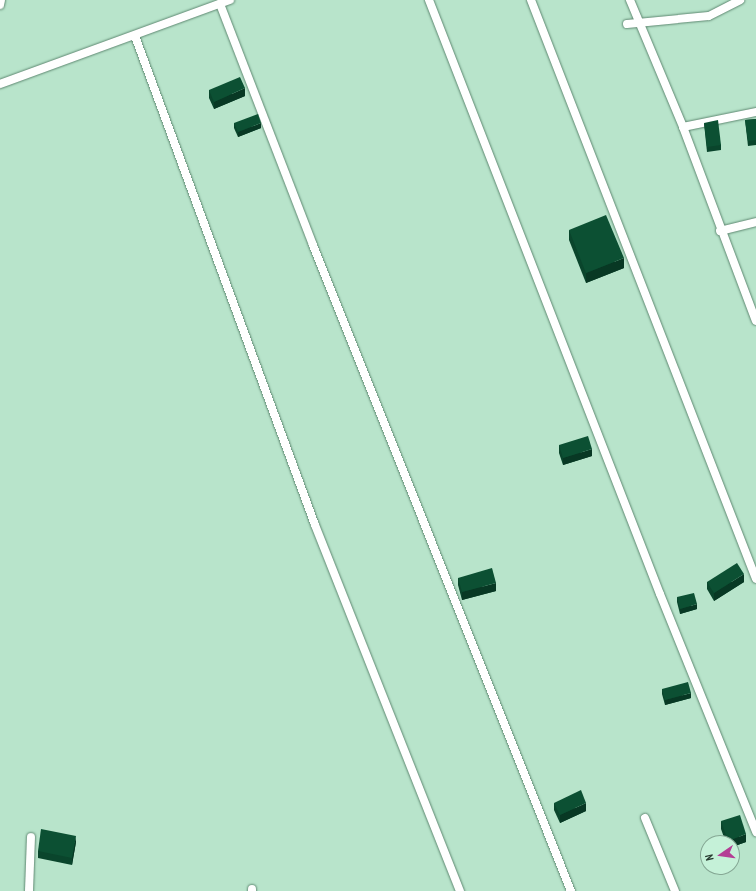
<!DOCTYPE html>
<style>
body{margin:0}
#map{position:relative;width:756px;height:891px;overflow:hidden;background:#b8e4cb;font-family:"PT Sans Narrow",sans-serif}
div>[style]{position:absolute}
.roads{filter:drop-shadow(0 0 1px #5e8871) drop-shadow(0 0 1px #5e8871)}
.street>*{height:8px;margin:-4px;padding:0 4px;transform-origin:4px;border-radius:4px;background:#fff}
.wall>*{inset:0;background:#0a452c}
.shaded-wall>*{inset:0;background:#083824}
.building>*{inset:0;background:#0c5033}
span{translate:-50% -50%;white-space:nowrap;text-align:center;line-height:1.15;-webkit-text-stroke:4px #c5f1d8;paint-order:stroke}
.north{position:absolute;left:700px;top:835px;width:40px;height:40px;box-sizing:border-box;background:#c5f1d8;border:1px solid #85a794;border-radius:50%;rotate:257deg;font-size:11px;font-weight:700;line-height:16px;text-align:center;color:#26382e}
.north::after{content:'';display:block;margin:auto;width:14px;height:18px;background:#b43e95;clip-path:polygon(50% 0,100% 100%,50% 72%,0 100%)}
</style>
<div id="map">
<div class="roads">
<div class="street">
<i style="left:429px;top:0;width:637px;rotate:68.75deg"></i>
<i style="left:660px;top:594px;width:257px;rotate:68deg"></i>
<i style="left:531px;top:0;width:621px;rotate:68.76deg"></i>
<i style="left:630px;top:0;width:138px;rotate:67.3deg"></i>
<i style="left:683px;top:127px;width:207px;rotate:69.4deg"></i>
<i style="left:220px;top:4px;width:258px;rotate:68.9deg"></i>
<i style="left:313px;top:245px;width:696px;rotate:68.23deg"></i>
<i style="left:0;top:5px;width:5px;rotate:-79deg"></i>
<i style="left:627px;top:24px;width:82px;rotate:-5.6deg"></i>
<i style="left:709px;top:16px;width:35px;rotate:-27deg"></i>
<i style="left:135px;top:36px;width:521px;rotate:69.79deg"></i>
<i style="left:315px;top:525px;width:394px;rotate:68.4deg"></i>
<i style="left:0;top:84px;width:245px;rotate:-20.1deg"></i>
<i style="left:683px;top:127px;width:75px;rotate:-11.6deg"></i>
<i style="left:720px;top:231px;width:37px;rotate:-14deg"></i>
<i style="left:645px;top:818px;width:79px;rotate:67.7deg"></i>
<i style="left:252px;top:889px;width:2px;rotate:90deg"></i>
<i style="left:29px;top:891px;width:54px;rotate:-87.9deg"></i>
</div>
</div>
<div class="wall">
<i style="clip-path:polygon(209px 90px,245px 96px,214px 109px,209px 98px)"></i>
<i style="clip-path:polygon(756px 119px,756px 145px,748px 146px,745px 120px)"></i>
<i style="clip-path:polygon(234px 123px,261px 128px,238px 137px,234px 128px)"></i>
<i style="clip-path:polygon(704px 123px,721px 145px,721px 150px,707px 152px)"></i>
<i style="clip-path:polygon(569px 230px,624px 268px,586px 283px,569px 240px)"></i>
<i style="clip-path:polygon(559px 445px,592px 456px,563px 465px,559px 453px)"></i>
<i style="clip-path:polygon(458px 578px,496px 591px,462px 600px,458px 585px)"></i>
<i style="clip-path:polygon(707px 582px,744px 582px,714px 601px,707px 589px)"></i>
<i style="clip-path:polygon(677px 597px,697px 609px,680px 614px,677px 602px)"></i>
<i style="clip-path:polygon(662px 689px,691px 698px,665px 705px,662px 694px)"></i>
<i style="clip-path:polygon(554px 803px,586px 811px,560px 823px,554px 810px)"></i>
<i style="clip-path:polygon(721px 821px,746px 842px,732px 847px,732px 843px,726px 843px,721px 829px)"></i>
<i style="clip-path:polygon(76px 842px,72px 865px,38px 858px,38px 851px)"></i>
</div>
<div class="shaded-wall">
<i style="clip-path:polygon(245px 88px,245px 96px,214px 109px,214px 102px)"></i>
<i style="clip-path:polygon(261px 123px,261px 128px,238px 137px,238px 132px)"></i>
<i style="clip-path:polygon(624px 258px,624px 268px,586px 283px,586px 273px)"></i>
<i style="clip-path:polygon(592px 449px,592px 456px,563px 465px,563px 458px)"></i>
<i style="clip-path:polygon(744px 574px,744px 582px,714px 601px,714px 593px)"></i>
<i style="clip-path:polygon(496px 583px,496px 591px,462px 600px,462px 592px)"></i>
<i style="clip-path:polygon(697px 604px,697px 609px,680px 614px,680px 609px)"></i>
<i style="clip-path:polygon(691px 693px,691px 698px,665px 705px,665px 700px)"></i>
<i style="clip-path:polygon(586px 803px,586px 811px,560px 823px,560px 815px)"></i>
<i style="clip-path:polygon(746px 834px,746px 842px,732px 847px,732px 843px,728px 843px,728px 841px)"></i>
<i style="clip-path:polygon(76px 836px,76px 842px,72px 865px,72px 858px)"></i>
</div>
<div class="building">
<i style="clip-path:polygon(240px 77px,245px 88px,214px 102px,209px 90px)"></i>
<i style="clip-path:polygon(258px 114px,261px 123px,238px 132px,234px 123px)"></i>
<i style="clip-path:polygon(756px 119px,756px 140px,748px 141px,745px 120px)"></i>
<i style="clip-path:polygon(718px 120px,721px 145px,707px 147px,704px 123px)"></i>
<i style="clip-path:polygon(606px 215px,624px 258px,586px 273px,569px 230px)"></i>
<i style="clip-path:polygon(588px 436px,592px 449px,563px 458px,559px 445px)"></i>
<i style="clip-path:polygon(737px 563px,744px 574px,714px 593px,707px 582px)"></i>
<i style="clip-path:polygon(492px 568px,496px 583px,462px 592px,458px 578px)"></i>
<i style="clip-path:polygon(694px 593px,697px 604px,680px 609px,677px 597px)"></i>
<i style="clip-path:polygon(688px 682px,691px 693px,665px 700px,662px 689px)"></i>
<i style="clip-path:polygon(581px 790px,586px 803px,560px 815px,554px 803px)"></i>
<i style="clip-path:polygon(740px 815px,746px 834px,728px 841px,721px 821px)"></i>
<i style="clip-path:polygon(41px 829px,76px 836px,72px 858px,38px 851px)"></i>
</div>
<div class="north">N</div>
</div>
